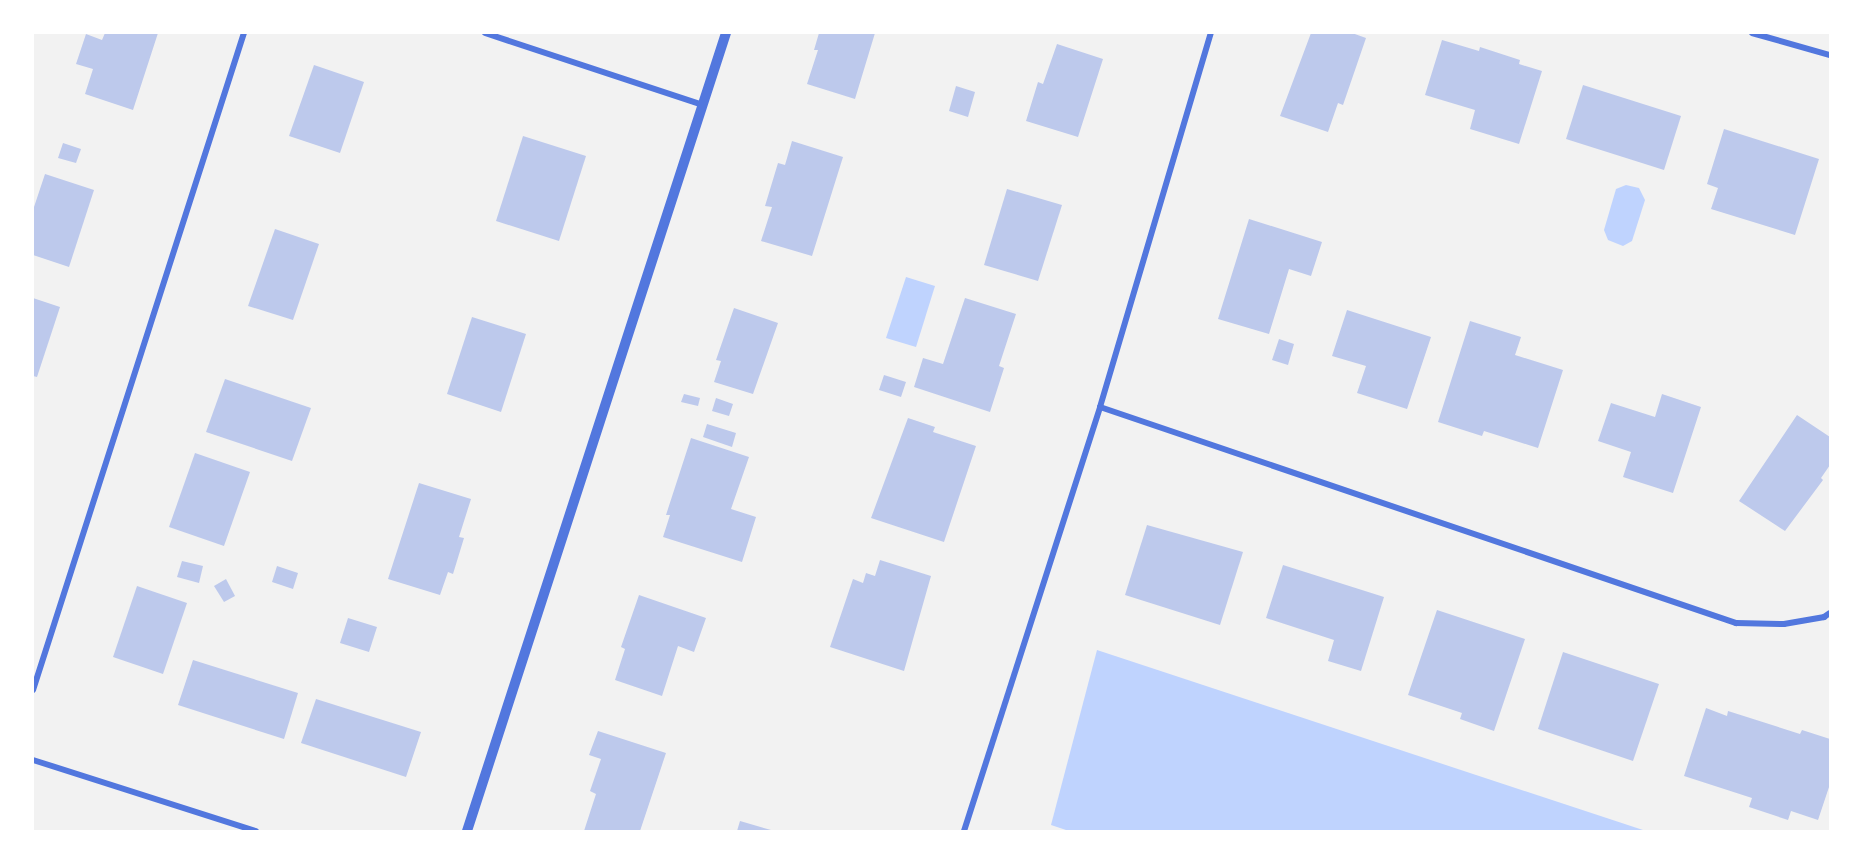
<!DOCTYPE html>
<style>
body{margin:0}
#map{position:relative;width:1863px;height:864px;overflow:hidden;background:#f2f2f2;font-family:Cabin,sans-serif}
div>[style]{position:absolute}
.water>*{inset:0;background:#bfd3fe}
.building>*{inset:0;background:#bdc9ec}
.minor>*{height:6px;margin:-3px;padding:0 3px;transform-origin:3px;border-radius:3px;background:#5277de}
.tertiary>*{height:10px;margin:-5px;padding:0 5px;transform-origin:5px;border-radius:5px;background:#5277de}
span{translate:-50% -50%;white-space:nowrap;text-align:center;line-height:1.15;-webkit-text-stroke:5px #fff;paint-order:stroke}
.frame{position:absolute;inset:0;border:34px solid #fff;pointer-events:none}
</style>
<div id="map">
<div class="water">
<i style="clip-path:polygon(1626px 185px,1639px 188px,1645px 200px,1632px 241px,1623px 246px,1608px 240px,1604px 230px,1616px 189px)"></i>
<i style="clip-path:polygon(906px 277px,935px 286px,916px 347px,886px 338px)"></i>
<i style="clip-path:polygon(1097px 650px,1646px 831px,1069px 831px,1051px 825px)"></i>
</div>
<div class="building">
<i style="clip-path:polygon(105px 33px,158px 33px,133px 110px,85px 94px,93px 69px,76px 64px,86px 34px,102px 40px)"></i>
<i style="clip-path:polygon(819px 33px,875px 33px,855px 99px,807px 84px,818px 50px,814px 50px)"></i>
<i style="clip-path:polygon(1311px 33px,1352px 33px,1366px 38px,1343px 105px,1338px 103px,1328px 132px,1280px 116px)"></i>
<i style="clip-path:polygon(1442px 40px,1479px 51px,1480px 47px,1520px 60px,1519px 64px,1542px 71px,1519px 144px,1470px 129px,1475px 110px,1425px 95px)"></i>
<i style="clip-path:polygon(1057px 44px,1103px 59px,1078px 137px,1026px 121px,1038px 82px,1043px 84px)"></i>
<i style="clip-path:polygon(314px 65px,364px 82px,340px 153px,289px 136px)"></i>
<i style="clip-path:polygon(1583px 85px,1681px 116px,1664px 170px,1566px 139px)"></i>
<i style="clip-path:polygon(956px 86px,975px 92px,968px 117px,949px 111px)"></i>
<i style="clip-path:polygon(1724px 129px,1819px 159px,1795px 235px,1711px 209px,1718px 188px,1707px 184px)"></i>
<i style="clip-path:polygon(523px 136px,586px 156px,559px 241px,496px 221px)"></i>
<i style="clip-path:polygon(792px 141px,843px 157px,812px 256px,761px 241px,772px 207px,765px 206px,778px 163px,785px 165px)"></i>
<i style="clip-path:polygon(63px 143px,81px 149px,76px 163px,58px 158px)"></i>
<i style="clip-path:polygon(45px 174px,94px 190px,69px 267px,33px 255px,33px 210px)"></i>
<i style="clip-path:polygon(1007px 189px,1062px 205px,1038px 281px,984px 265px)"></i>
<i style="clip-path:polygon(1249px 219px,1322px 242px,1311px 276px,1289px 269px,1269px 334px,1218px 319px)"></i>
<i style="clip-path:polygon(275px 229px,319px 244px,293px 320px,248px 306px)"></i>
<i style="clip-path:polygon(33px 298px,60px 307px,37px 377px,33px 376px)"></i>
<i style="clip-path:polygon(965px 298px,1016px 314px,999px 366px,1004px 368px,990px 412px,914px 387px,923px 358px,943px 364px)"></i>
<i style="clip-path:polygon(734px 308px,778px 323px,753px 394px,714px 382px,721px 361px,716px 360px)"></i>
<i style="clip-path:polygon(1347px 310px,1431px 337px,1407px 409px,1357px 393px,1366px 366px,1332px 356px)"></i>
<i style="clip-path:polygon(472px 317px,526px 334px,501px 412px,447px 394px)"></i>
<i style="clip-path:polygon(1470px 321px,1521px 337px,1515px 355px,1563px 370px,1538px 448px,1484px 431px,1482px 436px,1438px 422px)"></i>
<i style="clip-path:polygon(1279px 339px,1294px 344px,1288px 365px,1272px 360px)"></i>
<i style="clip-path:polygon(884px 375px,906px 382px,901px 397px,879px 390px)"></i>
<i style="clip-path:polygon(225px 379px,311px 408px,292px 461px,206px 432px)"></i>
<i style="clip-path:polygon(684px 394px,700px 398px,698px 406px,681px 402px)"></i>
<i style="clip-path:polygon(1662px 394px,1701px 407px,1673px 493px,1623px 477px,1631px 452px,1598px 441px,1611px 403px,1655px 417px)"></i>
<i style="clip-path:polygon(716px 398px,733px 404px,729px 416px,712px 411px)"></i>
<i style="clip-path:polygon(1797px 415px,1830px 437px,1830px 465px,1821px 478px,1823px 480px,1785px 531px,1739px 501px)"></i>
<i style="clip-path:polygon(908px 418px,935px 427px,933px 432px,976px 446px,944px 542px,871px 518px)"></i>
<i style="clip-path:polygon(707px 424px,736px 433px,732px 447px,703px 437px)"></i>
<i style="clip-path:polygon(691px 438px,749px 457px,731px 509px,756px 517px,742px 562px,663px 537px,670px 515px,666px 515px)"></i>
<i style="clip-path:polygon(195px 453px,250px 472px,224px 546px,169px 527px)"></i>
<i style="clip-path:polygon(419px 483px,471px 499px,459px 537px,464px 538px,453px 574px,448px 572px,440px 595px,388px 579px)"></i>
<i style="clip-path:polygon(1147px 525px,1243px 552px,1220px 625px,1125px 595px)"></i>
<i style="clip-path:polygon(880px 560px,931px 576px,904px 671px,830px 647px,853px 579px,863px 583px,866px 573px,875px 576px)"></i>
<i style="clip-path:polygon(182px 561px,203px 566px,199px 583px,177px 577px)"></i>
<i style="clip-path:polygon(1283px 565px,1384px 597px,1361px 671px,1328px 661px,1334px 640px,1266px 618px)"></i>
<i style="clip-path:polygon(277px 566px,298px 573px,293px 589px,272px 582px)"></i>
<i style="clip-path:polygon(226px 579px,235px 596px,224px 602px,214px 586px)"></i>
<i style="clip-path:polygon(137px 586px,187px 603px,163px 674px,113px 657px)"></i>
<i style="clip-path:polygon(639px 595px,706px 618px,694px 652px,678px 646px,662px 696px,615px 680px,625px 649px,621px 647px)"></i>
<i style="clip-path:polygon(1437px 610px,1525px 639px,1494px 731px,1460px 719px,1462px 713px,1408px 695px)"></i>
<i style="clip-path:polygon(348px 618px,377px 627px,369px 652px,340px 643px)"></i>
<i style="clip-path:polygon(1563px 652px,1659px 684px,1633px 761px,1538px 729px)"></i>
<i style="clip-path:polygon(193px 660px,298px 693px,284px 739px,178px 705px)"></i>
<i style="clip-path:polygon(316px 699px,421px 732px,406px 777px,301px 743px)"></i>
<i style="clip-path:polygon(1706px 708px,1727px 716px,1728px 711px,1800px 734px,1802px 730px,1830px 739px,1830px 784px,1818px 820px,1791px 811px,1788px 820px,1749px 807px,1752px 798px,1684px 776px)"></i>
<i style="clip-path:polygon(598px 731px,666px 753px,640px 831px,584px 831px,596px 794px,590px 791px,601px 759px,589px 755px)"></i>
<i style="clip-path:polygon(740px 821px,771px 830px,771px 831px,737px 831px)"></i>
</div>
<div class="minor">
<i style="left:485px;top:33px;width:230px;rotate:18.3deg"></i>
<i style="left:1752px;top:33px;width:81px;rotate:15.8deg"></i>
<i style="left:1100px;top:407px;width:672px;rotate:18.76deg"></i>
<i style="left:1736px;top:623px;width:48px;rotate:1.2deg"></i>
<i style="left:1784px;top:624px;width:41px;rotate:-9.9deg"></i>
<i style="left:1824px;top:617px;width:7px;rotate:-34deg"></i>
<i style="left:33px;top:690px;width:690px;rotate:-72.2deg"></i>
<i style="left:33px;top:760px;width:234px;rotate:17.7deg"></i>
<i style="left:964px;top:831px;width:445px;rotate:-72.2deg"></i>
<i style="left:1100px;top:407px;width:390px;rotate:-73.5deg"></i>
</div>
<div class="tertiary">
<i style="left:467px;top:831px;width:839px;rotate:-72.02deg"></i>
</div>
<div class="frame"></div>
</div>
